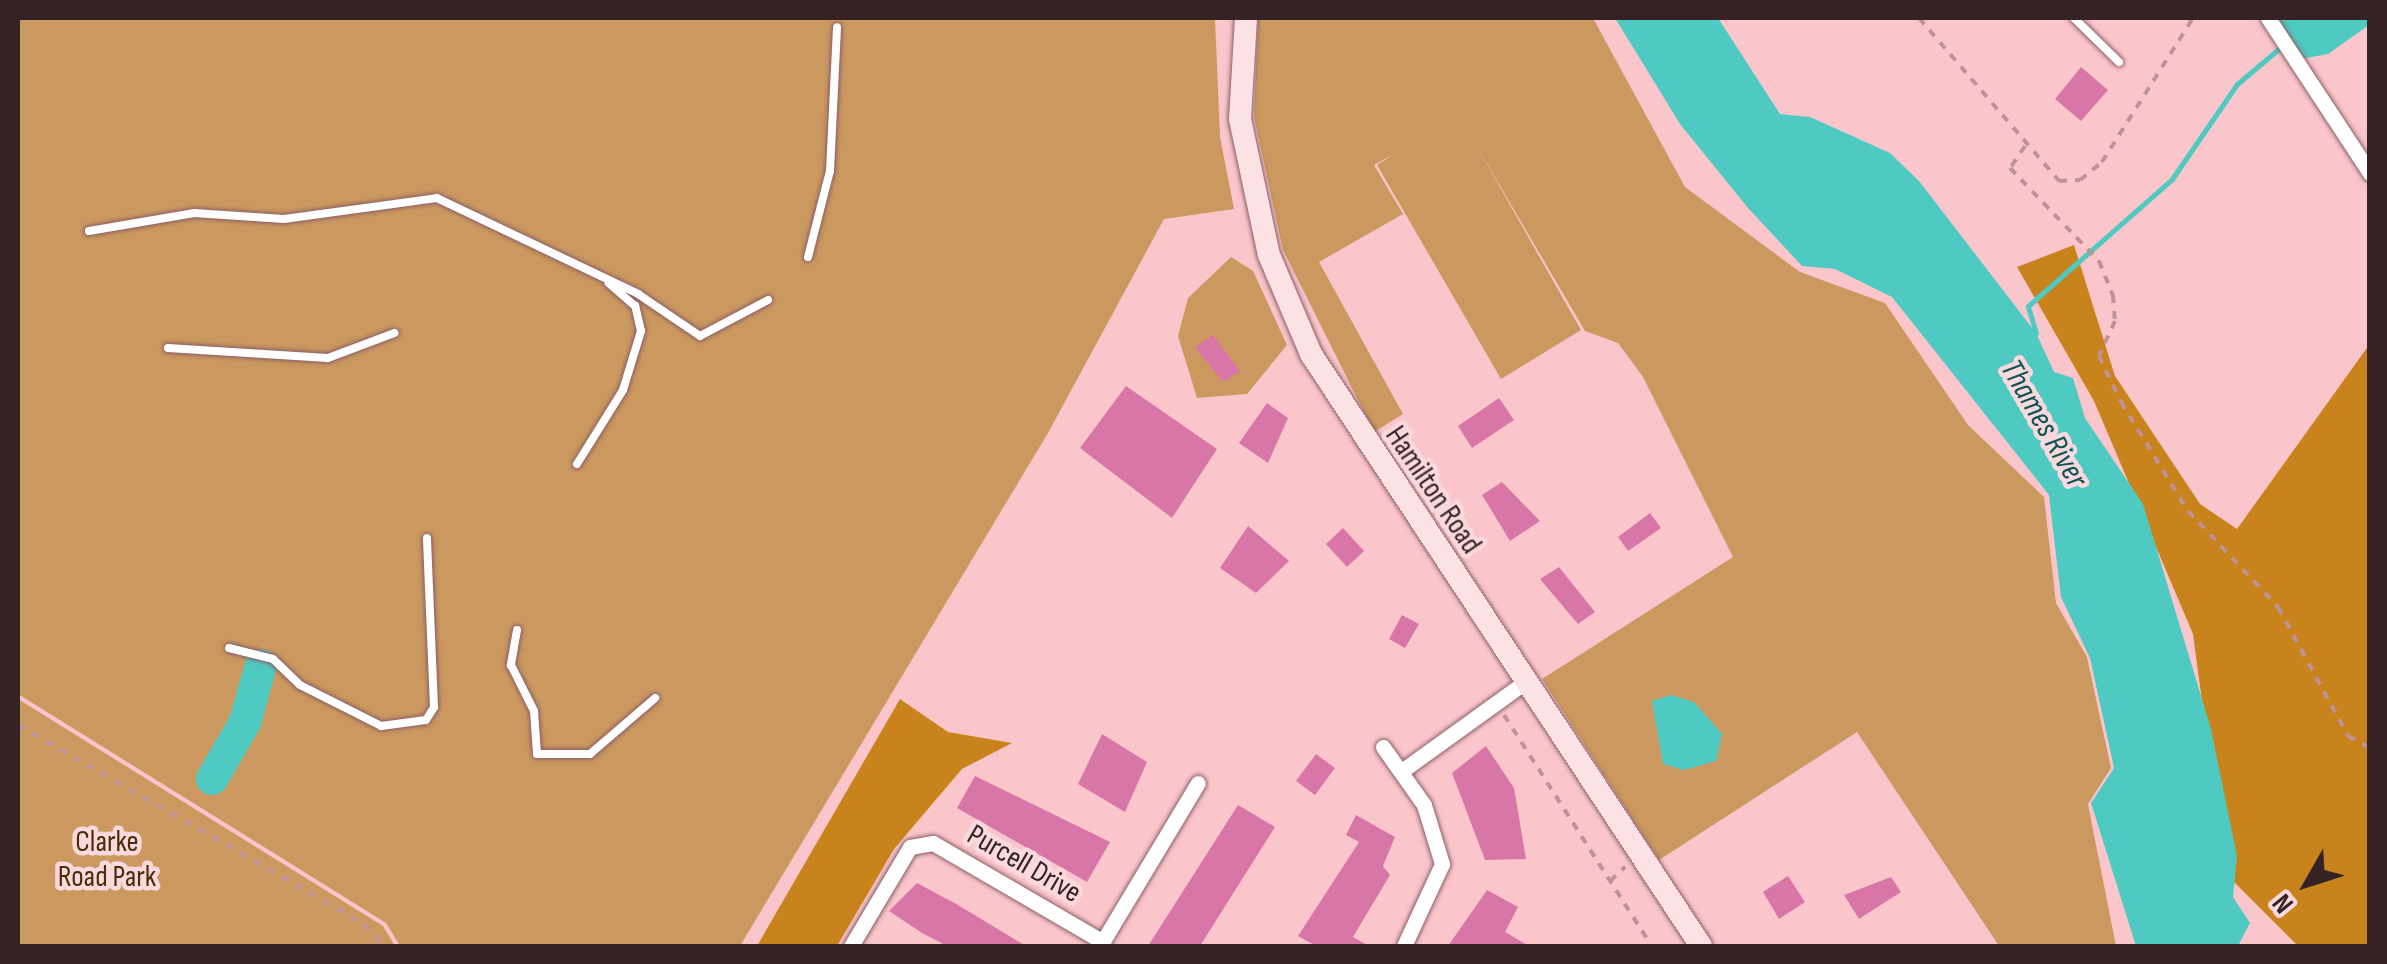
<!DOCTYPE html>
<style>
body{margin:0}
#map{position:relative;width:2387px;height:964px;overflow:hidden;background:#fac6cc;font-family:"Sofia Sans Condensed",sans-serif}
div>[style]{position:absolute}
.green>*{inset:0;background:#cb995f}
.forest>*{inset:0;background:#c8831c}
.water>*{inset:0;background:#4ecac2}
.stream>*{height:5px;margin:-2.5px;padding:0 2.5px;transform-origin:2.5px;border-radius:2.5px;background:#4ecac2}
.river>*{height:32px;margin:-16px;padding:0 16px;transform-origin:16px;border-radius:16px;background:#4ecac2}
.building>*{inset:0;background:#d976a8}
.path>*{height:4px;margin-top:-2px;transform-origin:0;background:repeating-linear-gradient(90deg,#bd9398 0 8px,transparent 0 16px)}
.roads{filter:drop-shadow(0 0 2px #8c5f65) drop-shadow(0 0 2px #8c5f65)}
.lane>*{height:8px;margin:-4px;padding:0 4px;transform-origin:4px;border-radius:4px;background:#fff}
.street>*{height:15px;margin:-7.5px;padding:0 7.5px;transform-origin:7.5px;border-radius:7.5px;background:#fff}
.secondary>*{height:22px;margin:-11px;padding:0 11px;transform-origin:11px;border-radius:11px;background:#fce1e5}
span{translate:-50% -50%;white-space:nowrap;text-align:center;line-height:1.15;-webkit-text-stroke:9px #f9d9dd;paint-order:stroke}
.street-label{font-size:30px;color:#352225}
.park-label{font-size:30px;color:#4a2d05}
.water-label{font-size:32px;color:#0c5552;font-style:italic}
.frame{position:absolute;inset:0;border:20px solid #352225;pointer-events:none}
.north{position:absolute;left:2257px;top:834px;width:100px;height:100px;-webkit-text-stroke:8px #f9d9dd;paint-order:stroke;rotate:231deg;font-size:28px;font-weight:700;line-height:40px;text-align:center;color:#352225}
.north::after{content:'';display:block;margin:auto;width:35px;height:45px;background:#352225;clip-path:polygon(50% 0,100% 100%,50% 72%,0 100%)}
</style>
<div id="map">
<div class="green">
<i style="clip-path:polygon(18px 18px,1215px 18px,1220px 137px,1234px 209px,1164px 219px,1048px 433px,740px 946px,400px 946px,386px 923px,18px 694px)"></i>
<i style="clip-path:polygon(1258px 18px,1593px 18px,1685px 187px,1800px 272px,1885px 303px,1968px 425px,2044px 497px,2056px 603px,2087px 657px,2111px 768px,2088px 804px,2116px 946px,1999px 946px,1857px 732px,1659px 860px,1542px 679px,1733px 557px,1643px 377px,1618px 343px,1585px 331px,1476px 145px,1581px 330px,1501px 379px,1377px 165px,1394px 154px,1374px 165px,1403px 214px,1319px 262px,1403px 414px,1374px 432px,1283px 250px,1254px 117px)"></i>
<i style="clip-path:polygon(1231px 257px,1253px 271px,1287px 345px,1247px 394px,1197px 398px,1178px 336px,1188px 298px)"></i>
<i style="clip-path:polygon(18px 699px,383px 926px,395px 946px,18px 946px)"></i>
</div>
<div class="forest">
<i style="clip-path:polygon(2074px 245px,2115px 376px,2200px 504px,2237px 529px,2369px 345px,2369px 946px,2298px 946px,2225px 873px,2193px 634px,2094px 401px,2017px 267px)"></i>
<i style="clip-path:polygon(900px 699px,948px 732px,1012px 743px,962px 769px,894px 849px,837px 946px,757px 946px)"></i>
</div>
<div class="water">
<i style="clip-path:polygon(1615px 18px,1718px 18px,1780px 114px,1810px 117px,1890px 153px,1919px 181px,2036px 333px,2054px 372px,2073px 378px,2085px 418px,2143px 504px,2211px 729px,2237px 856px,2233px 897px,2250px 923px,2238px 946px,2136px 946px,2091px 803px,2114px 768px,2090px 658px,2061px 597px,2049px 495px,1892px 297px,1835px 269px,1802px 266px,1748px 208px,1680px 124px)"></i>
<i style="clip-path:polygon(2272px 18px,2369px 18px,2369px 25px,2328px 54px,2301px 59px)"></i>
<i style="clip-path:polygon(1671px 695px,1694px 702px,1722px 734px,1716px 761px,1684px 770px,1663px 764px,1652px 701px)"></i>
</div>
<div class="stream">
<i style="left:2036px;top:333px;width:28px;rotate:-107deg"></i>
<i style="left:2028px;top:306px;width:192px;rotate:-41.4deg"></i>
<i style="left:2172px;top:179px;width:115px;rotate:-55.6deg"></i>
<i style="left:2237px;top:84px;width:57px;rotate:-40.1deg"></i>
</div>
<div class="river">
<i style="left:212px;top:779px;width:66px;rotate:-59.9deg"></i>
<i style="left:245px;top:722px;width:59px;rotate:-74.3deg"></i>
</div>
<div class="building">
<i style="clip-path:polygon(2081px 67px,2108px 90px,2081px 121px,2055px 99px)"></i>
<i style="clip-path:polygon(1213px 335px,1240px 371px,1223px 382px,1195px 347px)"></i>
<i style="clip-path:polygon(1126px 386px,1217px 449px,1172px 518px,1080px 448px)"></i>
<i style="clip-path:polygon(1499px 398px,1514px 420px,1472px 448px,1458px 426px)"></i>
<i style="clip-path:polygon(1267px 403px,1288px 418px,1268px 463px,1239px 443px)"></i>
<i style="clip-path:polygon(1502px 482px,1540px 521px,1510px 541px,1482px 495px)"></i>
<i style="clip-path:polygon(1650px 513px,1661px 528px,1628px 551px,1618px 537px)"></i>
<i style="clip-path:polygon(1248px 526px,1289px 561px,1256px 593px,1220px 568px)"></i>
<i style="clip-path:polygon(1343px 528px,1364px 551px,1347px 567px,1326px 544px)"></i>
<i style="clip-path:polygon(1559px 567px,1595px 612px,1578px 624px,1540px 579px)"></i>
<i style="clip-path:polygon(1402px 615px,1419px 624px,1405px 648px,1389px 639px)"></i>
<i style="clip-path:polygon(1102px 734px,1147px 762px,1125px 812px,1078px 784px)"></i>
<i style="clip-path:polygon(1486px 746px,1514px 788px,1526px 859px,1485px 860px,1452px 773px)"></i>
<i style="clip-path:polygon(1316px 754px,1335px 768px,1315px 795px,1296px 781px)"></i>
<i style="clip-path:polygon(975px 776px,1110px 842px,1087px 882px,957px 808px)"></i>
<i style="clip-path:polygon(1238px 805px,1275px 827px,1200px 946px,1148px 946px)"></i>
<i style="clip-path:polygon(1356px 815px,1395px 837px,1383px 866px,1390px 875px,1353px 937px,1369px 946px,1316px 946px,1298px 936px,1359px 842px,1346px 835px)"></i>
<i style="clip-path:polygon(1788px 876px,1805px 902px,1779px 919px,1763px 892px)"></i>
<i style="clip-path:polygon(1891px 877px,1901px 892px,1859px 919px,1844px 895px)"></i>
<i style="clip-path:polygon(917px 883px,958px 905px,1026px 946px,947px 946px,922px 933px,889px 911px)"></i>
<i style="clip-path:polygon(1487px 890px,1518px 907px,1505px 932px,1529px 946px,1448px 946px)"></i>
</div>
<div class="path">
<i style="left:1919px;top:18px;width:215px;rotate:49.3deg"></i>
<i style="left:2059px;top:181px;width:21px;rotate:-3deg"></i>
<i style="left:2080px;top:180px;width:28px;rotate:-39deg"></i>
<i style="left:2102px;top:162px;width:170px;rotate:-57.7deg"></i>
<i style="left:2025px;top:146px;width:27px;rotate:124deg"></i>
<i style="left:2010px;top:168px;width:129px;rotate:46.3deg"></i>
<i style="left:2099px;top:261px;width:37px;rotate:68deg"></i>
<i style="left:2113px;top:295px;width:26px;rotate:86deg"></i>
<i style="left:2115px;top:321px;width:38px;rotate:115deg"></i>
<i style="left:2099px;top:356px;width:51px;rotate:64.4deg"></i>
<i style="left:2121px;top:402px;width:128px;rotate:58.4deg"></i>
<i style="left:2188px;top:511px;width:132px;rotate:46.8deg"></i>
<i style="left:2278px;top:607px;width:147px;rotate:61.5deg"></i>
<i style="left:2348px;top:736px;width:25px;rotate:29deg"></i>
<i style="left:1504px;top:715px;width:274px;rotate:57.4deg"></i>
<i style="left:18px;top:725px;width:399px;rotate:29.9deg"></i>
<i style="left:364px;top:924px;width:30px;rotate:48deg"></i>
<i style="left:1610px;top:881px;width:21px;rotate:-43deg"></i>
</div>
<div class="roads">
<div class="lane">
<i style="left:2074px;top:18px;width:63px;rotate:44.4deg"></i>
<i style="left:89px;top:231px;width:107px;rotate:-9.7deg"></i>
<i style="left:194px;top:213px;width:90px;rotate:3.8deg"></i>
<i style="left:284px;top:219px;width:154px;rotate:-7.8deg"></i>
<i style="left:437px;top:198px;width:223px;rotate:25.5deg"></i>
<i style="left:638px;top:294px;width:75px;rotate:34.1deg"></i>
<i style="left:700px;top:336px;width:77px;rotate:-27.9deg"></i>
<i style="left:808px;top:257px;width:89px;rotate:-75.7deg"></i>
<i style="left:830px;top:171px;width:144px;rotate:-87.2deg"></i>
<i style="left:168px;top:348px;width:160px;rotate:3.6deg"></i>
<i style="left:328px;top:358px;width:71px;rotate:-20.7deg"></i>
<i style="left:577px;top:464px;width:87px;rotate:-58.1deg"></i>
<i style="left:623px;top:390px;width:62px;rotate:-73deg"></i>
<i style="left:641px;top:331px;width:26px;rotate:-103deg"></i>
<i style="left:635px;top:306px;width:35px;rotate:-139deg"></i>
<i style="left:517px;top:630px;width:36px;rotate:100deg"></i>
<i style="left:511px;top:665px;width:51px;rotate:63.4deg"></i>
<i style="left:534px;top:711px;width:43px;rotate:86deg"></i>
<i style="left:537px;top:754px;width:53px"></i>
<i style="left:590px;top:754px;width:86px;rotate:-40.7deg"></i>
<i style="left:229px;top:648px;width:45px;rotate:14deg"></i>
<i style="left:273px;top:659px;width:37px;rotate:44deg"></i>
<i style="left:300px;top:685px;width:91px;rotate:26.8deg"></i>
<i style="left:381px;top:726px;width:45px;rotate:-7.6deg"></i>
<i style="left:426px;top:720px;width:15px;rotate:-58deg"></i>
<i style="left:434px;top:707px;width:169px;rotate:-92.4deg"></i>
</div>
<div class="street">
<i style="left:2268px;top:18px;width:186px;rotate:56.7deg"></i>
<i style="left:1383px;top:747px;width:71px;rotate:54.7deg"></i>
<i style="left:1424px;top:805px;width:62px;rotate:73deg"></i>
<i style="left:1442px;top:864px;width:90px;rotate:114.9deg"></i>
<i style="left:1403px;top:770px;width:150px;rotate:-35.8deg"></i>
<i style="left:851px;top:946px;width:115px;rotate:-59.2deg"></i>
<i style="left:910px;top:847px;width:23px;rotate:-10deg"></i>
<i style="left:933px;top:843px;width:197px;rotate:30.2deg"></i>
<i style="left:1100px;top:946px;width:190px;rotate:-59deg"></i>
</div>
<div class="secondary">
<i style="left:1246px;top:18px;width:101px;rotate:93.4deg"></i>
<i style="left:1240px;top:119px;width:139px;rotate:78deg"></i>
<i style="left:1269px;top:255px;width:108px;rotate:67deg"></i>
<i style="left:1311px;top:354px;width:709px;rotate:56.62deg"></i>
</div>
</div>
<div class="street-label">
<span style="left:1433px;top:490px;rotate:56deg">Hamilton Road</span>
<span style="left:1024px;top:864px;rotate:30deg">Purcell Drive</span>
</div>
<div class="park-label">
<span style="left:107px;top:859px">Clarke<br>Road Park</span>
</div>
<div class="water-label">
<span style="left:2043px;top:424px;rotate:60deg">Thames River</span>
</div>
<div class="frame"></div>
<div class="north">N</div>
</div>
